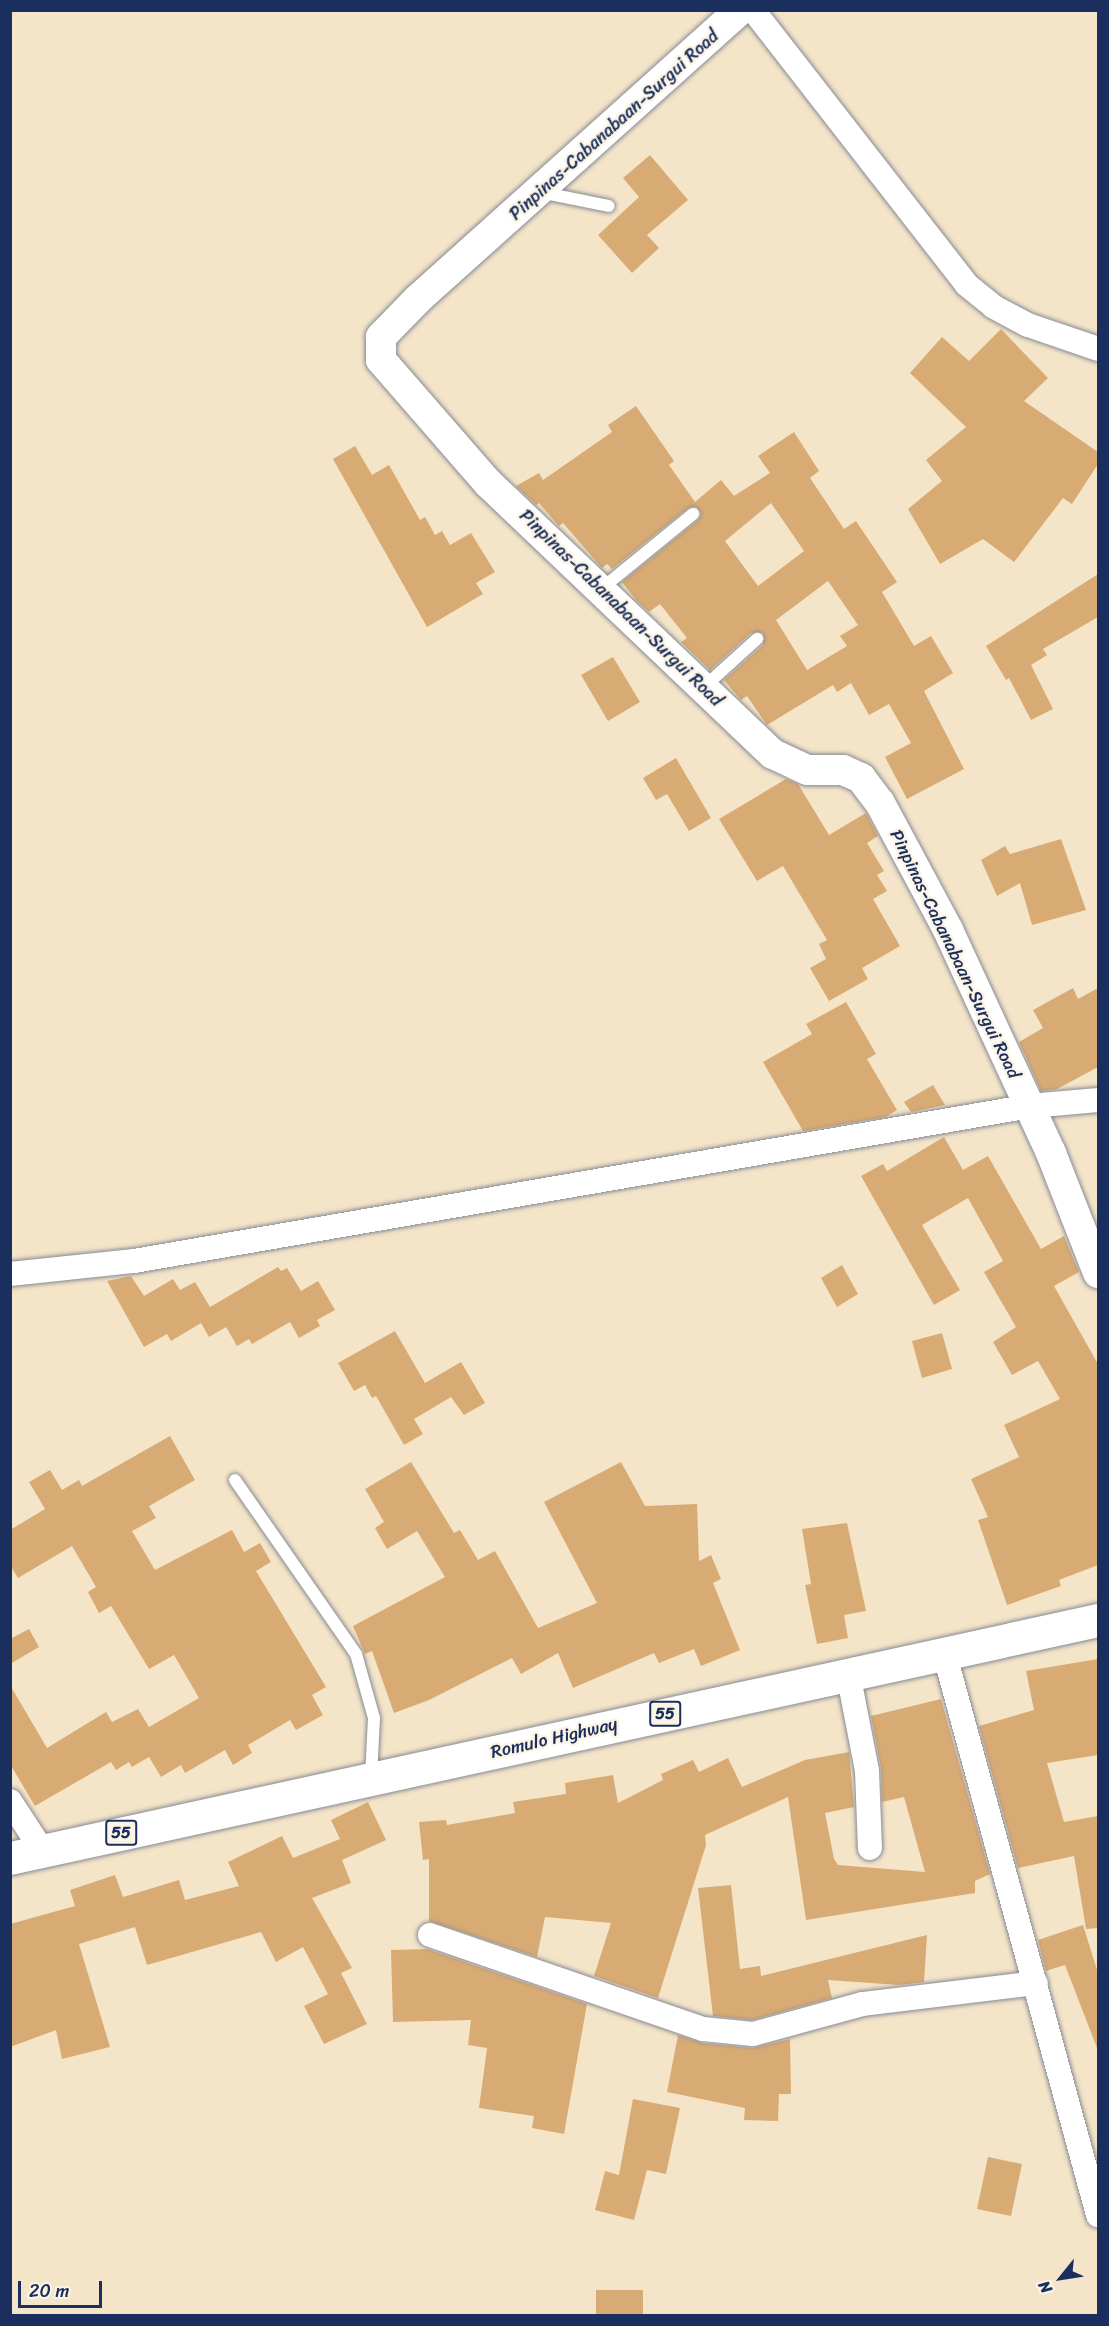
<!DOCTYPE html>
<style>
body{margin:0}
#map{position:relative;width:1109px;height:2326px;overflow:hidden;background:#f4e5c9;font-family:Sriracha,sans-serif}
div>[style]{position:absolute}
.building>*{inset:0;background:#d9ab74}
.roads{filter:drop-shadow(0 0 2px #888a94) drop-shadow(0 0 2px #888a94)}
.service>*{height:12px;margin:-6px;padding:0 6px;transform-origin:6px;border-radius:6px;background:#fff}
.minor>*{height:24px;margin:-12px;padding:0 12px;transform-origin:12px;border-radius:12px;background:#fff}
.tertiary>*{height:30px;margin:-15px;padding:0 15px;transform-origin:15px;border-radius:15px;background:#fff}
.trunk>*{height:33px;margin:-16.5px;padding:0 16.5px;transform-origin:16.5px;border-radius:16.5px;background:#fff}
span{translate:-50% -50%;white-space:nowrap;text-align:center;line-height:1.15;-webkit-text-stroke:5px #fcf5e5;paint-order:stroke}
.shield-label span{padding:2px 4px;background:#fcf5e5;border:2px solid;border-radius:4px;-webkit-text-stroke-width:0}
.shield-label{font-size:16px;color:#1b2f5e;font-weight:700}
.street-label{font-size:18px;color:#1b2f5e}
.frame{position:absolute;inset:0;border:12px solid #1b2f5e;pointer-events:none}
.north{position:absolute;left:1031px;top:2248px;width:60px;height:60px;-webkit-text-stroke:4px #fcf5e5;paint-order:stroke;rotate:240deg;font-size:16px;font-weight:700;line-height:24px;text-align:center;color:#1b2f5e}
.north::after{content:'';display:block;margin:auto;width:21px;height:27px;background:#1b2f5e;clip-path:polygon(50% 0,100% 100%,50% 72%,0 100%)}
.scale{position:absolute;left:18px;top:2281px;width:84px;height:27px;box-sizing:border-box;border:3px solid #1b2f5e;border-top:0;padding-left:8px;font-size:18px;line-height:21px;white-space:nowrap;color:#1b2f5e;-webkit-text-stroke:4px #fcf5e5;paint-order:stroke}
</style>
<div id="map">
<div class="building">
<i style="clip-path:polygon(650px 155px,688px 200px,647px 235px,659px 248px,632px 273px,598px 235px,639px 197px,623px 178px)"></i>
<i style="clip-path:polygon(1001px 329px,1048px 378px,1024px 401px,1098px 452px,1098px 464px,1072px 504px,1063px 498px,1014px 562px,983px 539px,940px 564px,908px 509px,942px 481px,926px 460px,966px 427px,910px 373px,942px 337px,969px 361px)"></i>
<i style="clip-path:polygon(evenodd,636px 406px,674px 461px,669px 465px,695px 502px,721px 480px,734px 496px,770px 473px,758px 456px,794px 432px,819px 471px,810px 478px,844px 529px,856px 521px,897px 582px,882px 592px,914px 646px,931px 636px,953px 673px,924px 691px,964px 769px,907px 799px,885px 757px,911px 743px,889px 704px,869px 715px,851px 683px,837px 692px,833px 685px,767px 725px,747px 696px,741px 700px,724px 680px,763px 645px,763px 633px,751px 633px,710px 670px,681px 642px,687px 638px,660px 604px,649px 612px,637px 601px,622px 582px,698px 520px,701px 513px,696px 507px,688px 508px,612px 569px,607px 564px,602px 568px,563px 523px,559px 526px,539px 503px,536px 505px,516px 486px,539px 473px,543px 480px,612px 432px,608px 425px,636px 406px,771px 503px,804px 551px,758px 586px,725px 541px,771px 503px,636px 406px,828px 581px,858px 625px,840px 636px,847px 646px,807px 670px,776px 620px,828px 581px)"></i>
<i style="clip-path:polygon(355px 446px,372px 475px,389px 465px,420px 520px,425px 517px,435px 535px,442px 531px,450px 545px,471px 533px,495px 572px,476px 583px,483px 594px,427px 627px,333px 459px)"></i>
<i style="clip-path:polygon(1098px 574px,1098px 617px,1043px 649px,1047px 655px,1031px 665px,1053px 709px,1031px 720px,1009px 678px,1006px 680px,986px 646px)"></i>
<i style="clip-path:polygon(613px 657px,640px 702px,608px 721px,581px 675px)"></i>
<i style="clip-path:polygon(676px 758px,711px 818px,689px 831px,667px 794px,656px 800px,643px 778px)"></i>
<i style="clip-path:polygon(786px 779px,798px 784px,829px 835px,866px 813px,878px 836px,867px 843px,884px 871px,877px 875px,887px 891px,873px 899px,900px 946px,862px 968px,868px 979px,829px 1001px,810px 968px,826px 959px,819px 944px,827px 940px,783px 866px,757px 881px,719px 819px)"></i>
<i style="clip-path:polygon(1061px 839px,1086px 910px,1032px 925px,1020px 883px,997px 896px,981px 860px,1005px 846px,1010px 854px)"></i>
<i style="clip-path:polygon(1073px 988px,1078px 999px,1098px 988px,1098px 1067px,1057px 1089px,1041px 1091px,1019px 1042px,1043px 1028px,1033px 1010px)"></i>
<i style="clip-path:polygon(846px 1002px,876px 1054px,867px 1059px,897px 1110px,886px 1117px,803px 1131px,763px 1062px,812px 1034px,806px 1024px)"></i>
<i style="clip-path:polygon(933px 1085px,945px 1105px,911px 1112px,904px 1102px)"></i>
<i style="clip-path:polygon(944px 1137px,963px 1170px,988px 1156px,1041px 1249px,1064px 1236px,1079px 1272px,1054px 1286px,1098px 1364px,1098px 1565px,1059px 1580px,1061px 1586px,1007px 1605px,978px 1520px,988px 1517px,971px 1479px,1019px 1457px,1004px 1425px,1060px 1399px,1038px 1361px,1012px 1375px,993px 1342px,1016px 1327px,984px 1272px,1003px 1261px,968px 1198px,922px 1225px,960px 1290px,934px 1305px,861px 1176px,883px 1164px,887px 1171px)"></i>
<i style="clip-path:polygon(842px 1265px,858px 1294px,837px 1307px,821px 1278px)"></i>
<i style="clip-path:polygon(278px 1267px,281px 1271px,287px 1268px,301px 1291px,318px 1281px,335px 1310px,317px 1320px,320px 1326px,299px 1338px,290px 1322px,252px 1344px,249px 1339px,237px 1346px,226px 1327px,209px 1337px,201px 1323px,171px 1341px,167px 1334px,144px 1347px,107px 1281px,131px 1276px,144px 1296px,173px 1279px,180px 1290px,195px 1282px,210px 1307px)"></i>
<i style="clip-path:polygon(395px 1331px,425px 1383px,461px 1362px,485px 1403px,464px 1415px,451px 1397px,414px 1419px,423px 1434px,404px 1445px,376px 1396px,372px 1398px,365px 1385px,354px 1391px,338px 1363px)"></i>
<i style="clip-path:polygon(942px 1333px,952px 1369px,922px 1378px,912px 1341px)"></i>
<i style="clip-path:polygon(170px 1436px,195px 1480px,149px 1506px,156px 1518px,132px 1531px,155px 1570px,232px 1530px,244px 1552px,260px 1543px,271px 1562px,256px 1571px,326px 1687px,312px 1695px,323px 1715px,296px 1730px,290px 1720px,248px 1745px,252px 1753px,233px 1765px,225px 1750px,185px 1773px,181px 1765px,161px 1777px,149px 1757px,132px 1767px,129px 1762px,116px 1770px,111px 1762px,35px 1806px,10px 1764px,10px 1685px,47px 1748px,106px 1712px,112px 1722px,138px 1709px,149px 1727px,199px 1698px,174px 1655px,149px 1669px,111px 1606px,99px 1613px,88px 1592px,96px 1587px,72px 1546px,18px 1578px,10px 1565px,10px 1530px,45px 1509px,29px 1482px,50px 1470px,62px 1490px,79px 1480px,82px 1486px)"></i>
<i style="clip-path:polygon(411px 1462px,454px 1533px,460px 1530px,478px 1560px,495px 1551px,538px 1628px,597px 1603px,544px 1502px,621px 1462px,645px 1506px,697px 1504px,699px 1561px,711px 1555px,721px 1579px,713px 1583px,740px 1650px,701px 1666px,694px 1649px,659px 1663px,654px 1653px,573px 1688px,558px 1653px,521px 1674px,512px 1658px,429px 1700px,394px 1713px,372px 1651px,365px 1654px,353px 1626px,445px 1577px,417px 1531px,387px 1549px,375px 1528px,384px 1522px,365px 1489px)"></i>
<i style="clip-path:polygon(847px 1523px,866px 1611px,844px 1615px,848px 1638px,817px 1644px,805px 1585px,811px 1584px,802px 1529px)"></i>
<i style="clip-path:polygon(29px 1629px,39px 1647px,10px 1664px,10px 1639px)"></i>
<i style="clip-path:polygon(1098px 1659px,1098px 1755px,1047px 1763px,1064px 1822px,1098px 1816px,1098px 1928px,1086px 1929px,1074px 1856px,1018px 1868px,979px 1726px,1034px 1710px,1026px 1671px)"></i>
<i style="clip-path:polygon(941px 1699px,990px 1874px,975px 1881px,975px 1893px,806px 1920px,788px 1797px,705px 1835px,706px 1845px,658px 1998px,594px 1976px,611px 1923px,545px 1917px,537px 1957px,429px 1921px,429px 1859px,423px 1860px,419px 1822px,446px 1820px,447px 1825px,515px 1813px,513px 1802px,566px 1794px,565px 1783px,613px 1775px,618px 1803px,663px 1780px,661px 1774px,693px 1760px,699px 1772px,728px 1758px,742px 1787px,805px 1760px,849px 1752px,854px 1807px,825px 1813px,834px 1859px,838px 1865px,925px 1872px,904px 1797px,882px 1802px,881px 1768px,871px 1716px)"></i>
<i style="clip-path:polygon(368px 1802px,386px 1840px,342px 1860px,351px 1883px,312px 1898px,352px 1968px,341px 1973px,367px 2024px,324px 2044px,304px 2006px,328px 1994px,303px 1947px,276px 1962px,261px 1932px,147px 1965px,135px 1927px,79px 1944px,110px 2047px,62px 2059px,56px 2030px,10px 2047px,10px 1924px,75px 1906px,70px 1890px,115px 1875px,123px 1897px,179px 1880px,185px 1900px,239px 1886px,228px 1862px,282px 1836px,293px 1858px,340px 1839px,331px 1820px)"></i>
<i style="clip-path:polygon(731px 1885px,740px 1969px,760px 1966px,761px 1976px,927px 1935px,924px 1982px,899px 1985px,828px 1980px,832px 1998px,752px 2020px,713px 2016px,698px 1888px)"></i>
<i style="clip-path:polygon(1083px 1925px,1098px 1973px,1097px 2048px,1065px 1965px,1046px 1971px,1038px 1940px)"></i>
<i style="clip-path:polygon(427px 1949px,587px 2004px,564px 2134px,532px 2128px,534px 2116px,479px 2108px,487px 2048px,468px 2045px,471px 2020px,393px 2022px,391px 1950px)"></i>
<i style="clip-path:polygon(678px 2035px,702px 2043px,752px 2048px,790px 2039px,791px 2094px,779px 2094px,778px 2121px,744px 2120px,745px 2108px,667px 2092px)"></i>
<i style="clip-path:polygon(633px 2099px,680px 2108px,666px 2174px,647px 2170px,634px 2220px,595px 2210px,605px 2171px,619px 2175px)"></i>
<i style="clip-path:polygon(988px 2157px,1022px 2164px,1011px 2216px,977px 2209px)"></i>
<i style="clip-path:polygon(596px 2290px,643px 2290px,643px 2316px,596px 2316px)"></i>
</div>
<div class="roads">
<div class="service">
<i style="left:540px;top:192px;width:70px;rotate:11.5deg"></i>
<i style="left:601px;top:589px;width:119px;rotate:-39.2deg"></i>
<i style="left:704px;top:687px;width:72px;rotate:-42.2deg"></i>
<i style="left:235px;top:1480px;width:212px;rotate:55.2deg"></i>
<i style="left:356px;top:1654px;width:66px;rotate:74.3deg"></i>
<i style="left:374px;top:1718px;width:60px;rotate:92.9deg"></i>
</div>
<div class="minor">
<i style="left:753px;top:10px;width:348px;rotate:52.1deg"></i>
<i style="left:967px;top:285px;width:35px;rotate:39deg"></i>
<i style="left:994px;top:307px;width:38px;rotate:28deg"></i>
<i style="left:1028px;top:325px;width:74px;rotate:18.9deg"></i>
<i style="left:10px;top:1274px;width:125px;rotate:-6deg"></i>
<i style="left:134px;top:1261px;width:909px;rotate:-9.81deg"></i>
<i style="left:1030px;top:1106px;width:68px;rotate:-5deg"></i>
<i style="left:944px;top:1652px;width:584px;rotate:74.7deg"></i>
<i style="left:848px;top:1673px;width:100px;rotate:79deg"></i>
<i style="left:867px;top:1771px;width:77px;rotate:87.8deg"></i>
<i style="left:10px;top:1801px;width:59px;rotate:56.9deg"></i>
<i style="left:430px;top:1935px;width:289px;rotate:19deg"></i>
<i style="left:703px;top:2029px;width:50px;rotate:5.7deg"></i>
<i style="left:753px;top:2034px;width:114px;rotate:-15.3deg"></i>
<i style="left:863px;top:2004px;width:174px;rotate:-6.9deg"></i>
</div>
<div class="tertiary">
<i style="left:740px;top:10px;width:434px;rotate:138.1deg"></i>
<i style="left:417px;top:300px;width:52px;rotate:134.2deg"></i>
<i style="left:381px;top:337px;width:23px;rotate:90deg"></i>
<i style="left:381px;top:360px;width:163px;rotate:49deg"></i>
<i style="left:488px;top:483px;width:393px;rotate:43.6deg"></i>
<i style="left:773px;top:754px;width:38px;rotate:25deg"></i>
<i style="left:808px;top:770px;width:35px"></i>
<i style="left:843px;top:770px;width:20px;rotate:24deg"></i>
<i style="left:861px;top:778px;width:31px;rotate:53deg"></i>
<i style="left:880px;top:803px;width:144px;rotate:61.8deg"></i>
<i style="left:948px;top:930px;width:246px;rotate:65.2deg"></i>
<i style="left:1051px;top:1153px;width:129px;rotate:68.6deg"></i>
</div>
<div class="trunk">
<i style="left:10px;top:1858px;width:1114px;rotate:-12.34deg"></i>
</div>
</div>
<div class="shield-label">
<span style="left:665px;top:1714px">55</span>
<span style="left:121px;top:1833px">55</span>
</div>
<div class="street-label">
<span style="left:614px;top:125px;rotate:-42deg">Pinpinas-Cabanabaan-Surgui Road</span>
<span style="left:621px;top:608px;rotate:44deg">Pinpinas-Cabanabaan-Surgui Road</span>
<span style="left:955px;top:954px;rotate:64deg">Pinpinas-Cabanabaan-Surgui Road</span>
<span style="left:554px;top:1738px;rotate:-13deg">Romulo Highway</span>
</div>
<div class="frame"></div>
<div class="north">N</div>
<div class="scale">20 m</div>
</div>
